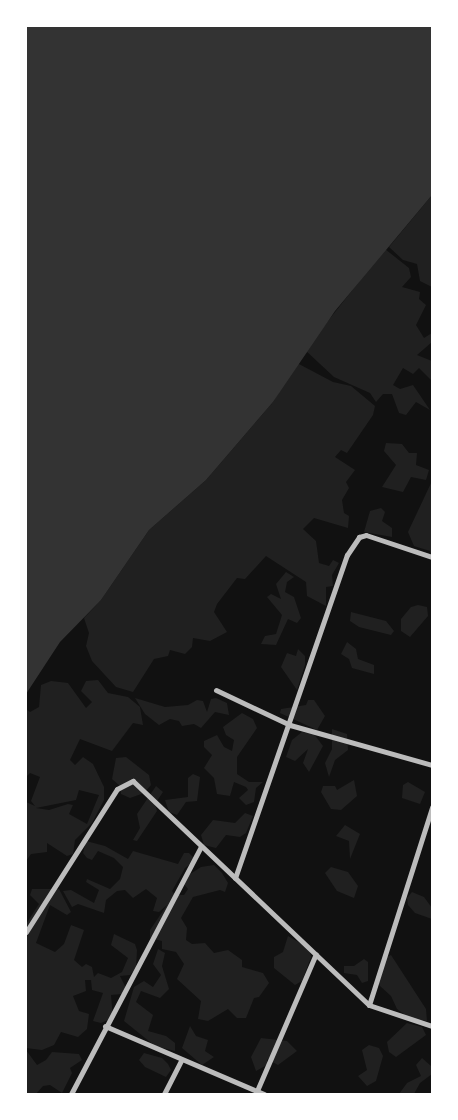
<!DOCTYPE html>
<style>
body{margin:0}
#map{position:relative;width:458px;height:1120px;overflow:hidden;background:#111;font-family:Inter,sans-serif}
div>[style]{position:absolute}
.green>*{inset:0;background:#202020}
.water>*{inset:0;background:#333}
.minor>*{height:5px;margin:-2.5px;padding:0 2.5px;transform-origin:2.5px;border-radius:2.5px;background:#bcbcbc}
span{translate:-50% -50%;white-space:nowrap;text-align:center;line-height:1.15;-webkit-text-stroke:4.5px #fff;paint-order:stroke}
.frame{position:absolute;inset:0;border:27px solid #fff;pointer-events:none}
</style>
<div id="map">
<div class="green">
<i style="clip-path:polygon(432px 195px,432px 287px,420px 281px,417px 264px,403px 260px,389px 247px)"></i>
<i style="clip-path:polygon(385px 249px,409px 268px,411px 277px,402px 287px,420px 292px,419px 299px,426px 305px,416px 325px,424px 338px,432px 333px,432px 342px,417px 355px,432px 361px,432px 381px,419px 368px,413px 374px,403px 368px,393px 385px,400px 389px,413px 385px,430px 410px,416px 402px,406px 415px,399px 413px,392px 394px,383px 394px,376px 402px,370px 393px,334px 377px,305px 350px)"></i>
<i style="clip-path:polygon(297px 363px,333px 382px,351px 386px,375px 406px,373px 415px,347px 453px,341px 450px,335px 457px,355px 470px,346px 482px,349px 488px,342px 500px,344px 513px,349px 516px,348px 528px,314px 518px,303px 529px,316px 541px,319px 563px,329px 566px,333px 560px,339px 563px,332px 575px,333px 586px,326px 587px,326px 606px,307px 596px,306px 582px,266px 556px,245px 579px,237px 578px,217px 604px,214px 612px,227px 632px,210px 641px,193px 638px,192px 647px,185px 654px,170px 650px,168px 656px,154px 659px,133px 692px,116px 687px,92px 661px,86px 646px,89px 633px,84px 618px,101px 600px,149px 530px,206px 480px,273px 402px)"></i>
<i style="clip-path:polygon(386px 443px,402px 444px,409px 453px,417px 453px,416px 465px,429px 470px,426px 480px,411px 477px,403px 492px,382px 487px,396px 465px,384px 451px)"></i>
<i style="clip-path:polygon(432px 481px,432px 559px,430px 551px,414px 546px,408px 532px)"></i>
<i style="clip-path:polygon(381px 508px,385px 512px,382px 521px,392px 528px,392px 537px,364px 532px,370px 511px)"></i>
<i style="clip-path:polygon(286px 572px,294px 577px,287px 582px,285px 592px,294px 597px,301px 618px,297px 623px,288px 619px,276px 645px,261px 644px,265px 636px,276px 634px,282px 615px,267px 597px,271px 594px,281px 599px,276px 584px)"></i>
<i style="clip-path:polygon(418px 605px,427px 607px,428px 616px,410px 637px,401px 631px,401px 619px,411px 607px)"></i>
<i style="clip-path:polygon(351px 612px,386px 621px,394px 631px,391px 635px,359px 627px,350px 621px)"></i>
<i style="clip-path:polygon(347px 642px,356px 649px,358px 659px,374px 665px,374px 674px,352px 668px,349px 659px,341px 654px)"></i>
<i style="clip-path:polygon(298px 649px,305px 656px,305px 665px,297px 690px,281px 667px,287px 653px,296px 656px)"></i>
<i style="clip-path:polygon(evenodd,98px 680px,108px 693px,128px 697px,140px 707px,143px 725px,133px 723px,112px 751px,80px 739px,70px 760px,75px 765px,83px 757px,93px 764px,104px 787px,104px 800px,92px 823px,75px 840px,73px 854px,67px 856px,47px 843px,47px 852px,31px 854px,26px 861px,26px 802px,35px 806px,31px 801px,40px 777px,30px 773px,26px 777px,26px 709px,30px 712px,39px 707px,41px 685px,51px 681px,68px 683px,86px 708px,92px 702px,81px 691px,86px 681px,98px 680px,79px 790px,99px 795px,87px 824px,69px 814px,73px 805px,68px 804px,49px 810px,36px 808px,76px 800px,79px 790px)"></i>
<i style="clip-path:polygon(135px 698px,165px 707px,188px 705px,197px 700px,203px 701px,207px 712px,211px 699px,216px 698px,227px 703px,229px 715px,215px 712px,201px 728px,194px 724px,182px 726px,179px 721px,170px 719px,159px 725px,145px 714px)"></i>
<i style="clip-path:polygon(308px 700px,314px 700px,325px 716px,317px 730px,280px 713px,281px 709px,306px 705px)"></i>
<i style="clip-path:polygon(242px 713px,253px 719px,257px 728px,237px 757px,237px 774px,249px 782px,263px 782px,256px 788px,254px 802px,246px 805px,239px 798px,248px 790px,246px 787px,234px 782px,230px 796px,217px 794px,214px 778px,204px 768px,212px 755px,204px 747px,204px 741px,217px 735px,224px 747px,232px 751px,234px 740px,226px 735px,223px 727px)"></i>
<i style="clip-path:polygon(332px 729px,347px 734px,348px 750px,335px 760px,329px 777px,325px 763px,332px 749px)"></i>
<i style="clip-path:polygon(302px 732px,314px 734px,323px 746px,309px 772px,303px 763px,308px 749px,295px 761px,286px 757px,292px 740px)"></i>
<i style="clip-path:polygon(126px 757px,149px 775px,151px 785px,144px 793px,130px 798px,121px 794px,120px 786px,112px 779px,116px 758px)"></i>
<i style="clip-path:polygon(193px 774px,200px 777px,197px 801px,186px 802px,177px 815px,169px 812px,165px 800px,188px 797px,188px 778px)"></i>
<i style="clip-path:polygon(354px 780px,357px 796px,341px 810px,331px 809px,321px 792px,323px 786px,335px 786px,337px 790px)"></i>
<i style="clip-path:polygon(408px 782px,425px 792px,420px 804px,402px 798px,403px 785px)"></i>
<i style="clip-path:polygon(156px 786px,163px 792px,155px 804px,157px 811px,137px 841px,133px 840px,140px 828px,137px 814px)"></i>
<i style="clip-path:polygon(245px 813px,253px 816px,246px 833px,240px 837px,226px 835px,216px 848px,204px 845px,201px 835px,213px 820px,235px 823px)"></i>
<i style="clip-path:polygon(345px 825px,360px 834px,350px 859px,349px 841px,336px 836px)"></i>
<i style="clip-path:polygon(86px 841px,105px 846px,128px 859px,133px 851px,178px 864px,184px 853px,189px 853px,196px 860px,185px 868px,172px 891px,175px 895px,184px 895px,188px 889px,183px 883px,184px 878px,201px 867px,214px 865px,222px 873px,228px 883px,225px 892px,220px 890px,193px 897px,181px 918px,187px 928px,186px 940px,192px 944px,205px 943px,214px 953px,228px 950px,242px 960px,242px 967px,263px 973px,269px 983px,259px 997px,254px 998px,246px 1018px,237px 1018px,228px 1009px,208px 1021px,198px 1019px,201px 1001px,177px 979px,184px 964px,176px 952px,162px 949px,162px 941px,150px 938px,150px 930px,167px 905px,159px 912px,153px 911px,157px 898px,146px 889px,133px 898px,125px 890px,117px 891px,106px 900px,104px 913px,78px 904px,72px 907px,63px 891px,71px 890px,94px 903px,99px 890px,86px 882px,87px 879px,110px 889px,120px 879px,123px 867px,114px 858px,98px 851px,92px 860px,87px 858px,83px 853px)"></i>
<i style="clip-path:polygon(331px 867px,348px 872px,358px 886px,354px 898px,337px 891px,325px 873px)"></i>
<i style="clip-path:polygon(32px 889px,59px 889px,71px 912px,67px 915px,50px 905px,36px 943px,55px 952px,64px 944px,71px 925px,84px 930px,74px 960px,82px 967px,86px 964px,92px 967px,94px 977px,98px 973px,111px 978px,122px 972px,128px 958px,111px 945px,114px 934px,135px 944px,137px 950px,136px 968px,130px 975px,120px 976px,126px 988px,122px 994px,111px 995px,113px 1018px,101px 1023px,93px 1021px,103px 993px,92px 990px,91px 980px,85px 980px,86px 991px,73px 996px,79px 1011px,89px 1014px,87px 1029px,78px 1037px,61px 1032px,54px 1045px,42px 1050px,26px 1048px,26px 924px,39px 904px,30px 895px)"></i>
<i style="clip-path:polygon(412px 892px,424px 897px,432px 908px,432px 919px,415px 913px,408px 905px,407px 898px)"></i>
<i style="clip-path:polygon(288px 936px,309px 948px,311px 957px,302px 981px,295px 985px,274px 968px,274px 957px,283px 952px)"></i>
<i style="clip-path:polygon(158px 949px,165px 953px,162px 966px,169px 989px,160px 998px,141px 991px,136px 1002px,153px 1015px,148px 1031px,166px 1036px,175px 1043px,175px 1051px,155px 1046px,124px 1021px,134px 987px,144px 981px,153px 987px,161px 975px,153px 964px)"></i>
<i style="clip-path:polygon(391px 955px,426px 1009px,427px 1021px,409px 1018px,397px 1009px,391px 996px,380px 986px,377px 979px,383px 959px)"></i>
<i style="clip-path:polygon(364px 959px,368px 962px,368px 981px,362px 983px,357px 975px,344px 973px,344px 966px,354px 966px)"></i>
<i style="clip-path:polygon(407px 1023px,422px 1027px,426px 1035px,396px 1057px,389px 1052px,387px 1042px)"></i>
<i style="clip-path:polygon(190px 1026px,196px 1036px,208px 1040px,205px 1051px,214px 1057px,202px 1065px,182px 1048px)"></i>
<i style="clip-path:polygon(261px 1038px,287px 1041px,297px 1051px,278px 1065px,267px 1059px,267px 1065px,256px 1071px,251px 1057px)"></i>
<i style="clip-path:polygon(369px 1045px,379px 1048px,383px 1056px,376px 1081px,367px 1086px,358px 1076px,367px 1070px,362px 1050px)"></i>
<i style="clip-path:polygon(26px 1050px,37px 1065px,46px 1060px,52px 1052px,79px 1054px,82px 1060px,70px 1068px,72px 1073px,62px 1093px,50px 1085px,43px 1086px,36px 1094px,26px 1094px)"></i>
<i style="clip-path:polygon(144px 1053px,162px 1058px,168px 1064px,171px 1070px,166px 1077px,145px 1067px,139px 1060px)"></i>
<i style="clip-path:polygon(422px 1058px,431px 1066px,432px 1074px,420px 1083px,414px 1094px,399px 1094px,407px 1083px,421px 1076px,416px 1065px)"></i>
</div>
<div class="water">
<i style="clip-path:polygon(26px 26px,432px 26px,432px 195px,335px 311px,273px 402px,206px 480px,149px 530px,101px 600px,60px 642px,26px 694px)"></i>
</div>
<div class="minor">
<i style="left:216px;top:690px;width:82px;rotate:25.3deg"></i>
<i style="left:290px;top:725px;width:148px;rotate:15.7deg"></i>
<i style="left:235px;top:878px;width:342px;rotate:-70.9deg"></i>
<i style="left:347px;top:555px;width:22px;rotate:-56deg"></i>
<i style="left:359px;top:537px;width:7px;rotate:-16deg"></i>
<i style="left:366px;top:535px;width:70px;rotate:18.4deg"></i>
<i style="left:26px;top:932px;width:169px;rotate:-57.5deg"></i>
<i style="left:117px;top:789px;width:18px;rotate:-27deg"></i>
<i style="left:133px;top:781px;width:325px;rotate:43.5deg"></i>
<i style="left:369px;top:1005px;width:66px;rotate:18.4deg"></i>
<i style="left:369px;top:1005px;width:208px;rotate:-72.3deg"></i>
<i style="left:105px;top:1026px;width:173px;rotate:23.2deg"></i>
<i style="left:256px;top:1093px;width:151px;rotate:-66.7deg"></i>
<i style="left:71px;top:1094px;width:280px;rotate:-62.3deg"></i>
<i style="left:164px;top:1094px;width:38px;rotate:-63deg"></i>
</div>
<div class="frame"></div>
</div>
